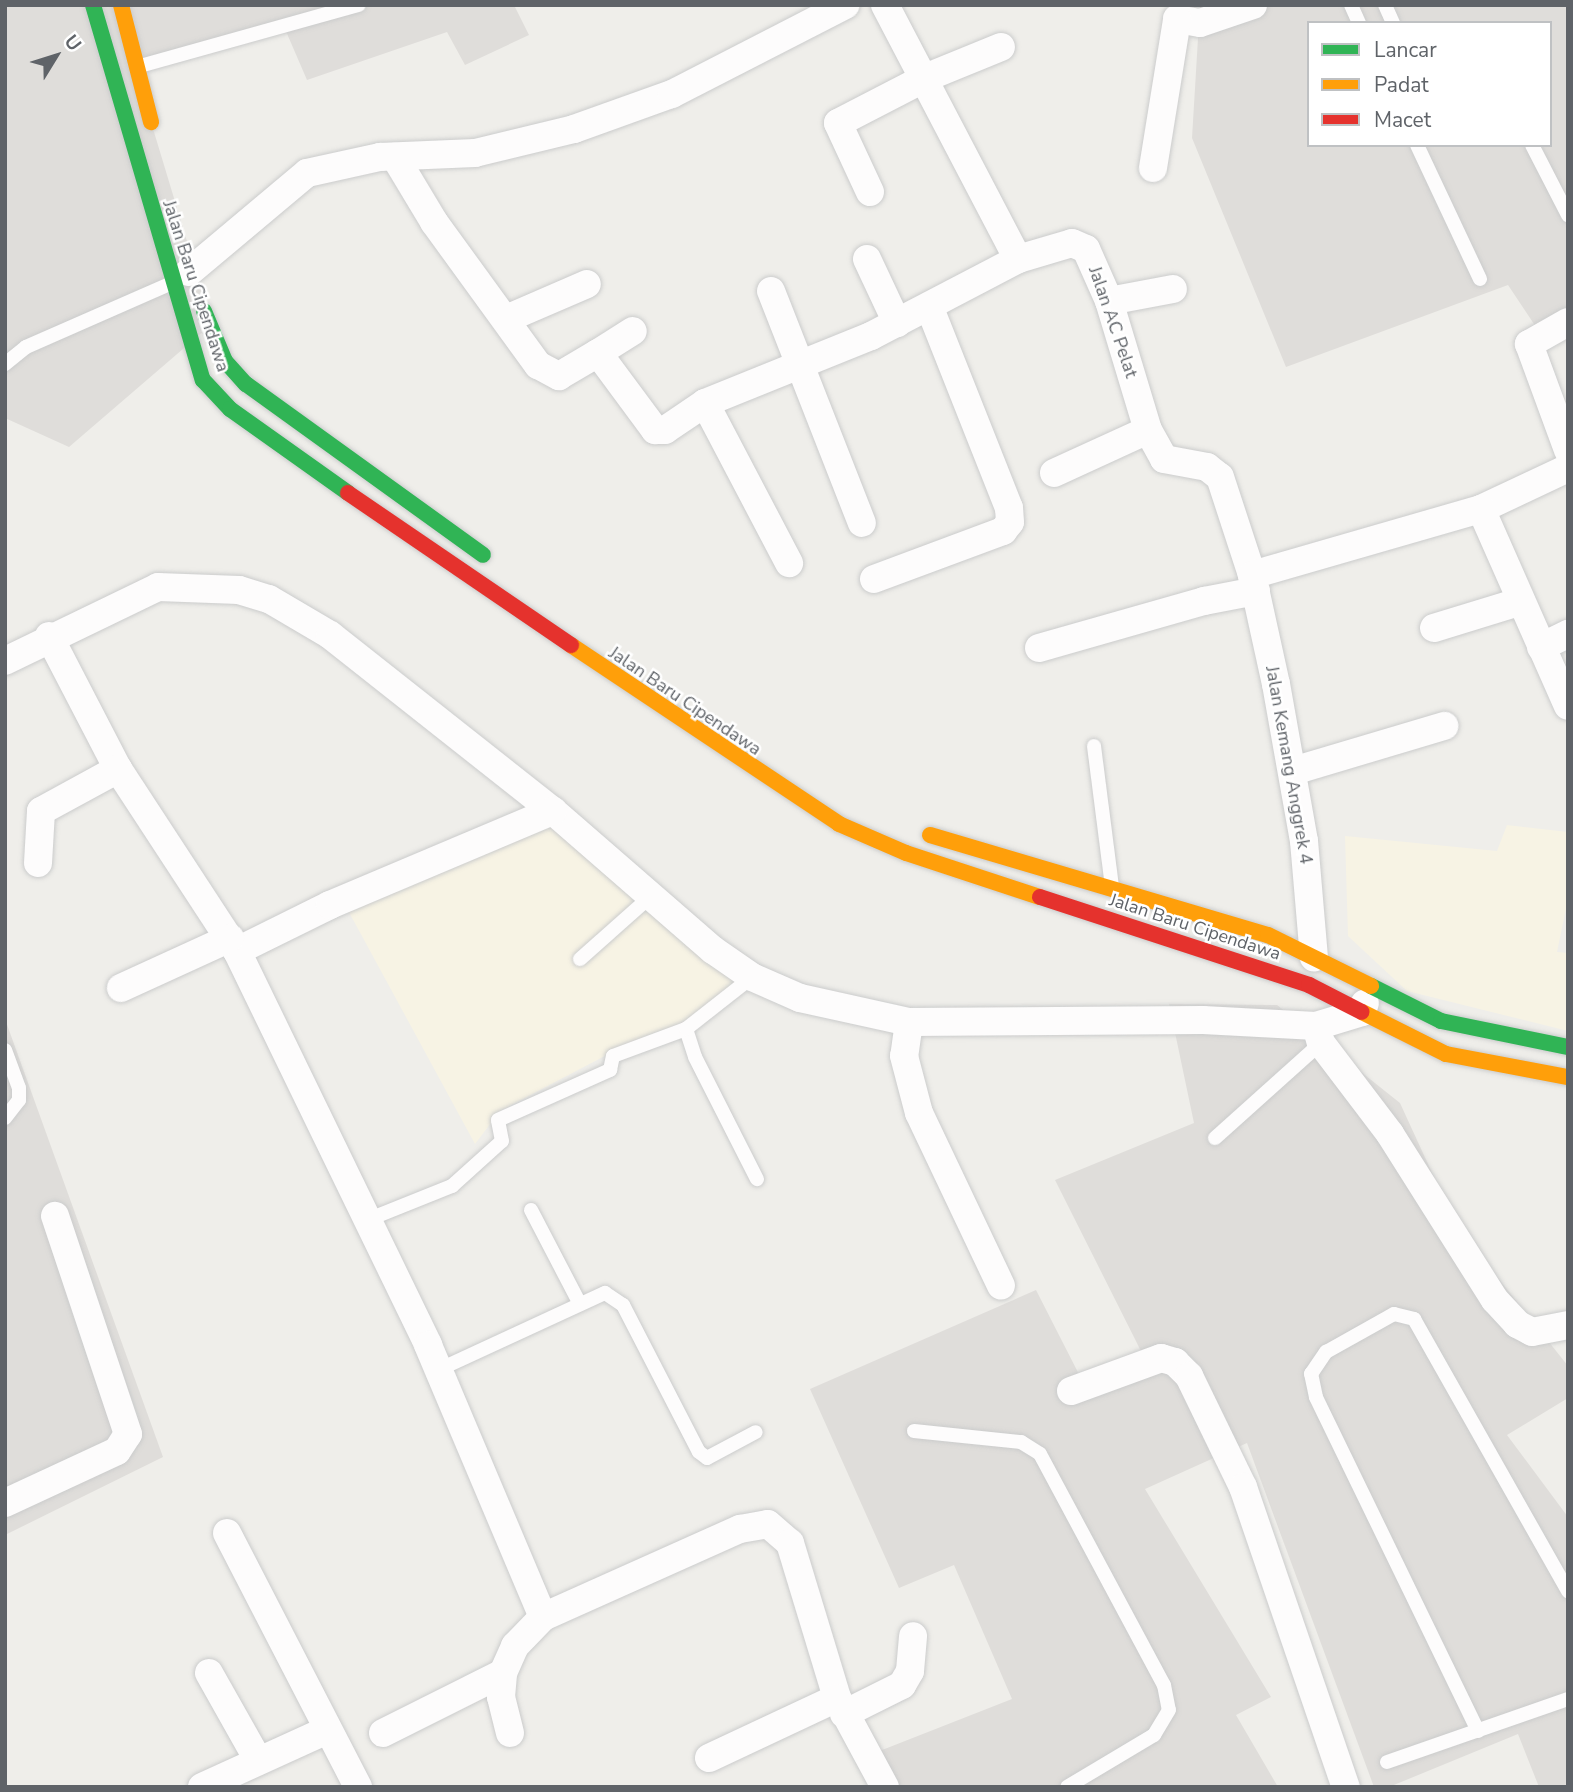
<!DOCTYPE html>
<style>
body{margin:0}
#map{position:relative;width:1573px;height:1792px;overflow:hidden;background:#efeeea;font-family:"Nunito Sans",sans-serif}
div>[style]{position:absolute}
.commercial>*{inset:0;background:#f7f3e4}
.industrial>*{inset:0;background:#dfddda}
.roads{filter:drop-shadow(0 0 2px #cbcccc) drop-shadow(0 0 2px #cbcccc)}
.lane>*{height:14px;margin:-7px;padding:0 7px;transform-origin:7px;border-radius:7px;background:#fdfcfc}
.street>*{height:28px;margin:-14px;padding:0 14px;transform-origin:14px;border-radius:14px;background:#fdfcfc}
.fast>*{height:16px;margin:-8px;padding:0 8px;transform-origin:8px;border-radius:8px;background:#30b455}
.slow>*{height:16px;margin:-8px;padding:0 8px;transform-origin:8px;border-radius:8px;background:#ff9f0a}
.jam>*{height:16px;margin:-8px;padding:0 8px;transform-origin:8px;border-radius:8px;background:#e5322d}
span{translate:-50% -50%;white-space:nowrap;text-align:center;line-height:1.15;-webkit-text-stroke:5px #fff;paint-order:stroke}
.street-label{font-size:18px;color:#5f6368}
.frame{position:absolute;inset:0;border:7px solid #5f6368;pointer-events:none}
.legend{position:absolute;left:1307px;top:21px;width:245px;height:126px;box-sizing:border-box;background:#fff;border:2px solid #bfc1c3;margin:0;padding:9px 12px;list-style:none;font-size:21px;color:#5f6368}
.legend li{display:flex;align-items:center;gap:14px;height:35px}
.legend b{width:35px;border:2px solid #bfc1c3}
.north{position:absolute;left:21px;top:21px;width:70px;height:70px;-webkit-text-stroke:5px #fff;paint-order:stroke;rotate:52deg;font-size:19px;font-weight:700;line-height:28px;text-align:center;color:#5f6368}
.north::after{content:'';display:block;margin:auto;width:24px;height:32px;background:#5f6368;clip-path:polygon(50% 0,100% 100%,50% 72%,0 100%)}
</style>
<div id="map">
<div class="commercial">
<i style="clip-path:polygon(563px 811px,747px 975px,689px 1022px,620px 1048px,500px 1111px,475px 1144px,344px 903px)"></i>
<i style="clip-path:polygon(1507px 825px,1568px 832px,1568px 899px,1557px 952px,1568px 953px,1568px 1031px,1407px 991px,1348px 936px,1345px 836px,1497px 851px)"></i>
</div>
<div class="industrial">
<i style="clip-path:polygon(5px 5px,514px 5px,529px 35px,465px 65px,447px 32px,307px 80px,285px 29px,135px 69px,212px 324px,69px 447px,5px 418px)"></i>
<i style="clip-path:polygon(evenodd,1200px 5px,1568px 5px,1568px 322px,1540px 333px,1508px 285px,1286px 367px,1192px 138px,1200px 5px,1309px 23px,1550px 23px,1550px 145px,1309px 145px,1309px 23px)"></i>
<i style="clip-path:polygon(1169px 1004px,1277px 1005px,1400px 1103px,1456px 1225px,1568px 1366px,1568px 1398px,1507px 1435px,1568px 1517px,1568px 1787px,1539px 1787px,1518px 1734px,1389px 1787px,1374px 1787px,1247px 1443px,1145px 1489px,1271px 1697px,1236px 1715px,1278px 1787px,897px 1787px,877px 1752px,1012px 1699px,954px 1565px,899px 1588px,810px 1389px,1036px 1290px,1088px 1392px,1150px 1369px,1055px 1180px,1194px 1123px)"></i>
<i style="clip-path:polygon(5px 1019px,163px 1457px,5px 1535px)"></i>
</div>
<div class="roads">
<div class="lane">
<i style="left:1351px;top:5px;width:20px;rotate:66deg"></i>
<i style="left:1385px;top:5px;width:20px;rotate:66deg"></i>
<i style="left:140px;top:66px;width:227px;rotate:-15.6deg"></i>
<i style="left:1417px;top:145px;width:148px;rotate:64.8deg"></i>
<i style="left:1532px;top:145px;width:79px;rotate:62.8deg"></i>
<i style="left:5px;top:364px;width:27px;rotate:-39deg"></i>
<i style="left:26px;top:347px;width:159px;rotate:-23.7deg"></i>
<i style="left:1094px;top:746px;width:142px;rotate:82.7deg"></i>
<i style="left:580px;top:959px;width:96px;rotate:-41.6deg"></i>
<i style="left:686px;top:1029px;width:29px;rotate:72deg"></i>
<i style="left:695px;top:1057px;width:137px;rotate:63.1deg"></i>
<i style="left:5px;top:1050px;width:40px;rotate:69.8deg"></i>
<i style="left:19px;top:1088px;width:12px;rotate:90deg"></i>
<i style="left:19px;top:1100px;width:23px;rotate:128deg"></i>
<i style="left:1215px;top:1138px;width:142px;rotate:-41.9deg"></i>
<i style="left:531px;top:1210px;width:106px;rotate:62.5deg"></i>
<i style="left:367px;top:1220px;width:92px;rotate:-21.8deg"></i>
<i style="left:452px;top:1186px;width:67px;rotate:-42deg"></i>
<i style="left:502px;top:1141px;width:21px;rotate:-101deg"></i>
<i style="left:498px;top:1120px;width:123px;rotate:-24.1deg"></i>
<i style="left:610px;top:1070px;width:14px;rotate:-78deg"></i>
<i style="left:613px;top:1056px;width:78px;rotate:-20.3deg"></i>
<i style="left:686px;top:1029px;width:84px;rotate:-38.2deg"></i>
<i style="left:438px;top:1370px;width:184px;rotate:-24.8deg"></i>
<i style="left:605px;top:1293px;width:22px;rotate:34deg"></i>
<i style="left:623px;top:1305px;width:165px;rotate:62.7deg"></i>
<i style="left:699px;top:1452px;width:10px;rotate:37deg"></i>
<i style="left:707px;top:1458px;width:55px;rotate:-28deg"></i>
<i style="left:914px;top:1431px;width:108px;rotate:5.9deg"></i>
<i style="left:1021px;top:1442px;width:22px;rotate:32deg"></i>
<i style="left:1040px;top:1454px;width:262px;rotate:61.8deg"></i>
<i style="left:1164px;top:1685px;width:25px;rotate:79deg"></i>
<i style="left:1169px;top:1710px;width:29px;rotate:121deg"></i>
<i style="left:1154px;top:1735px;width:101px;rotate:149.1deg"></i>
<i style="left:1478px;top:1731px;width:371px;rotate:-115.9deg"></i>
<i style="left:1316px;top:1397px;width:24px;rotate:-102deg"></i>
<i style="left:1311px;top:1374px;width:27px;rotate:-56deg"></i>
<i style="left:1326px;top:1352px;width:78px;rotate:-29.2deg"></i>
<i style="left:1394px;top:1314px;width:21px;rotate:14deg"></i>
<i style="left:1414px;top:1319px;width:313px;rotate:60.5deg"></i>
<i style="left:1387px;top:1762px;width:192px;rotate:-19.2deg"></i>
</div>
<div class="street">
<i style="left:885px;top:5px;width:287px;rotate:62.4deg"></i>
<i style="left:1018px;top:259px;width:56px;rotate:-16.5deg"></i>
<i style="left:1072px;top:243px;width:15px;rotate:23deg"></i>
<i style="left:1086px;top:249px;width:57px;rotate:66.1deg"></i>
<i style="left:1109px;top:301px;width:135px;rotate:73.2deg"></i>
<i style="left:1148px;top:430px;width:33px;rotate:61deg"></i>
<i style="left:1164px;top:459px;width:44px;rotate:10.5deg"></i>
<i style="left:1207px;top:467px;width:16px;rotate:38deg"></i>
<i style="left:1220px;top:477px;width:103px;rotate:71.9deg"></i>
<i style="left:1252px;top:575px;width:112px;rotate:77.6deg"></i>
<i style="left:1276px;top:684px;width:159px;rotate:79.9deg"></i>
<i style="left:1304px;top:841px;width:117px;rotate:85.1deg"></i>
<i style="left:1177px;top:19px;width:23px;rotate:10deg"></i>
<i style="left:1200px;top:23px;width:56px;rotate:-18.8deg"></i>
<i style="left:395px;top:157px;width:76px;rotate:59deg"></i>
<i style="left:434px;top:222px;width:177px;rotate:54deg"></i>
<i style="left:538px;top:365px;width:24px;rotate:28deg"></i>
<i style="left:559px;top:376px;width:45px;rotate:-30.5deg"></i>
<i style="left:598px;top:353px;width:96px;rotate:53.5deg"></i>
<i style="left:655px;top:430px;width:10px"></i>
<i style="left:665px;top:430px;width:48px;rotate:-34deg"></i>
<i style="left:705px;top:403px;width:179px;rotate:-22deg"></i>
<i style="left:871px;top:336px;width:166px;rotate:-27.6deg"></i>
<i style="left:1153px;top:168px;width:151px;rotate:-80.8deg"></i>
<i style="left:870px;top:192px;width:76px;rotate:-114.9deg"></i>
<i style="left:838px;top:123px;width:98px;rotate:-27.3deg"></i>
<i style="left:925px;top:78px;width:82px;rotate:-22.2deg"></i>
<i style="left:867px;top:259px;width:71px;rotate:64.9deg"></i>
<i style="left:189px;top:272px;width:154px;rotate:-40deg"></i>
<i style="left:307px;top:173px;width:75px;rotate:-12.4deg"></i>
<i style="left:380px;top:157px;width:95px;rotate:-2.4deg"></i>
<i style="left:475px;top:153px;width:102px;rotate:-13.6deg"></i>
<i style="left:574px;top:129px;width:104px;rotate:-19.7deg"></i>
<i style="left:672px;top:94px;width:195px;rotate:-27.2deg"></i>
<i style="left:771px;top:291px;width:249px;rotate:68.6deg"></i>
<i style="left:1109px;top:301px;width:65px;rotate:-10.6deg"></i>
<i style="left:506px;top:319px;width:88px;rotate:-23.4deg"></i>
<i style="left:1568px;top:322px;width:45px;rotate:150.6deg"></i>
<i style="left:1529px;top:344px;width:113px;rotate:69.8deg"></i>
<i style="left:598px;top:353px;width:41px;rotate:-32.2deg"></i>
<i style="left:705px;top:403px;width:181px;rotate:62.3deg"></i>
<i style="left:1054px;top:473px;width:103px;rotate:-24.6deg"></i>
<i style="left:1481px;top:509px;width:96px;rotate:-25.2deg"></i>
<i style="left:1252px;top:575px;width:238px;rotate:-16.1deg"></i>
<i style="left:1481px;top:509px;width:215px;rotate:66.2deg"></i>
<i style="left:874px;top:579px;width:138px;rotate:-20.4deg"></i>
<i style="left:1003px;top:531px;width:11px;rotate:-52deg"></i>
<i style="left:1010px;top:522px;width:14px;rotate:-94deg"></i>
<i style="left:1009px;top:508px;width:217px;rotate:-111.6deg"></i>
<i style="left:1434px;top:628px;width:89px;rotate:-17deg"></i>
<i style="left:49px;top:636px;width:150px;rotate:62.6deg"></i>
<i style="left:118px;top:769px;width:217px;rotate:56.8deg"></i>
<i style="left:237px;top:951px;width:438px;rotate:64.1deg"></i>
<i style="left:428px;top:1345px;width:295px;rotate:67.1deg"></i>
<i style="left:1541px;top:647px;width:30px;rotate:-26deg"></i>
<i style="left:1039px;top:648px;width:172px;rotate:-15.9deg"></i>
<i style="left:1204px;top:601px;width:53px;rotate:-10.9deg"></i>
<i style="left:5px;top:661px;width:170px;rotate:-25.8deg"></i>
<i style="left:158px;top:587px;width:81px;rotate:2.1deg"></i>
<i style="left:239px;top:590px;width:31px;rotate:17deg"></i>
<i style="left:269px;top:599px;width:71px;rotate:30.5deg"></i>
<i style="left:330px;top:635px;width:284px;rotate:38.3deg"></i>
<i style="left:553px;top:811px;width:212px;rotate:41deg"></i>
<i style="left:713px;top:950px;width:47px;rotate:34.7deg"></i>
<i style="left:752px;top:977px;width:52px;rotate:23.6deg"></i>
<i style="left:800px;top:998px;width:112px;rotate:12.4deg"></i>
<i style="left:909px;top:1022px;width:294px;rotate:-0.4deg"></i>
<i style="left:1203px;top:1020px;width:113px;rotate:3deg"></i>
<i style="left:1316px;top:1026px;width:48px;rotate:-16.9deg"></i>
<i style="left:1362px;top:1012px;width:9px;rotate:-72deg"></i>
<i style="left:1293px;top:771px;width:158px;rotate:-16.6deg"></i>
<i style="left:38px;top:863px;width:52px;rotate:-86.7deg"></i>
<i style="left:41px;top:811px;width:88px;rotate:-28.6deg"></i>
<i style="left:237px;top:951px;width:104px;rotate:-26.3deg"></i>
<i style="left:330px;top:905px;width:242px;rotate:-22.9deg"></i>
<i style="left:121px;top:988px;width:120px;rotate:-24.6deg"></i>
<i style="left:909px;top:1022px;width:34px;rotate:98deg"></i>
<i style="left:904px;top:1056px;width:59px;rotate:75.3deg"></i>
<i style="left:919px;top:1113px;width:191px;rotate:64.6deg"></i>
<i style="left:1316px;top:1026px;width:18px;rotate:74deg"></i>
<i style="left:1321px;top:1043px;width:114px;rotate:52.8deg"></i>
<i style="left:1390px;top:1134px;width:196px;rotate:57.7deg"></i>
<i style="left:1495px;top:1300px;width:33px;rotate:47deg"></i>
<i style="left:1517px;top:1324px;width:17px;rotate:28deg"></i>
<i style="left:1532px;top:1332px;width:37px;rotate:-11deg"></i>
<i style="left:1071px;top:1391px;width:96px;rotate:-20.1deg"></i>
<i style="left:1161px;top:1358px;width:15px;rotate:16deg"></i>
<i style="left:1175px;top:1362px;width:20px;rotate:45deg"></i>
<i style="left:1189px;top:1376px;width:123px;rotate:64.1deg"></i>
<i style="left:1243px;top:1487px;width:317px;rotate:71.1deg"></i>
<i style="left:5px;top:1503px;width:123px;rotate:-24.9deg"></i>
<i style="left:117px;top:1451px;width:20px;rotate:-57deg"></i>
<i style="left:128px;top:1434px;width:230px;rotate:-108.5deg"></i>
<i style="left:227px;top:1533px;width:286px;rotate:62.7deg"></i>
<i style="left:209px;top:1673px;width:100px;rotate:60.6deg"></i>
<i style="left:844px;top:1714px;width:65px;rotate:-26.6deg"></i>
<i style="left:902px;top:1685px;width:16px;rotate:-60deg"></i>
<i style="left:910px;top:1671px;width:35px;rotate:-85deg"></i>
<i style="left:383px;top:1733px;width:134px;rotate:-26.6deg"></i>
<i style="left:510px;top:1733px;width:37px;rotate:-104deg"></i>
<i style="left:501px;top:1697px;width:24px;rotate:-85deg"></i>
<i style="left:503px;top:1673px;width:30px;rotate:-66deg"></i>
<i style="left:515px;top:1646px;width:40px;rotate:-46deg"></i>
<i style="left:543px;top:1617px;width:216px;rotate:-24.1deg"></i>
<i style="left:740px;top:1529px;width:28px;rotate:-10deg"></i>
<i style="left:768px;top:1524px;width:29px;rotate:41deg"></i>
<i style="left:790px;top:1543px;width:162px;rotate:73.1deg"></i>
<i style="left:837px;top:1698px;width:101px;rotate:61.7deg"></i>
<i style="left:709px;top:1758px;width:141px;rotate:-25.1deg"></i>
<i style="left:202px;top:1787px;width:137px;rotate:-24.5deg"></i>
</div>
<div class="fast">
<i style="left:93px;top:5px;width:391px;rotate:73.7deg"></i>
<i style="left:203px;top:380px;width:40px;rotate:47deg"></i>
<i style="left:230px;top:409px;width:145px;rotate:35.4deg"></i>
<i style="left:204px;top:311px;width:54px;rotate:67.2deg"></i>
<i style="left:225px;top:361px;width:31px;rotate:48deg"></i>
<i style="left:246px;top:384px;width:292px;rotate:35.8deg"></i>
<i style="left:1371px;top:986px;width:78px;rotate:26.6deg"></i>
<i style="left:1441px;top:1021px;width:130px;rotate:11.6deg"></i>
</div>
<div class="slow">
<i style="left:121px;top:5px;width:121px;rotate:75.6deg"></i>
<i style="left:571px;top:645px;width:322px;rotate:33.7deg"></i>
<i style="left:839px;top:824px;width:73px;rotate:23.4deg"></i>
<i style="left:906px;top:853px;width:141px;rotate:18.2deg"></i>
<i style="left:930px;top:835px;width:352px;rotate:16.5deg"></i>
<i style="left:1268px;top:935px;width:115px;rotate:26.3deg"></i>
<i style="left:1362px;top:1012px;width:94px;rotate:26.6deg"></i>
<i style="left:1446px;top:1054px;width:124px;rotate:10.7deg"></i>
</div>
<div class="jam">
<i style="left:348px;top:493px;width:270px;rotate:34.3deg"></i>
<i style="left:1040px;top:897px;width:283px;rotate:18.1deg"></i>
<i style="left:1309px;top:985px;width:59px;rotate:27deg"></i>
</div>
</div>
<div class="street-label">
<span style="left:196px;top:286px;rotate:72deg">Jalan Baru Cipendawa</span>
<span style="left:1113px;top:322px;rotate:71deg">Jalan AC Pelat</span>
<span style="left:685px;top:701px;rotate:34deg">Jalan Baru Cipendawa</span>
<span style="left:1289px;top:765px;rotate:80deg">Jalan Kemang Anggrek 4</span>
<span style="left:1195px;top:927px;rotate:18deg">Jalan Baru Cipendawa</span>
</div>
<div class="frame"></div>
<ul class="legend">
<li><b style="height:9px;background:#30b455"></b>Lancar</li>
<li><b style="height:9px;background:#ff9f0a"></b>Padat</li>
<li><b style="height:9px;background:#e5322d"></b>Macet</li>
</ul>
<div class="north">U</div>
</div>
